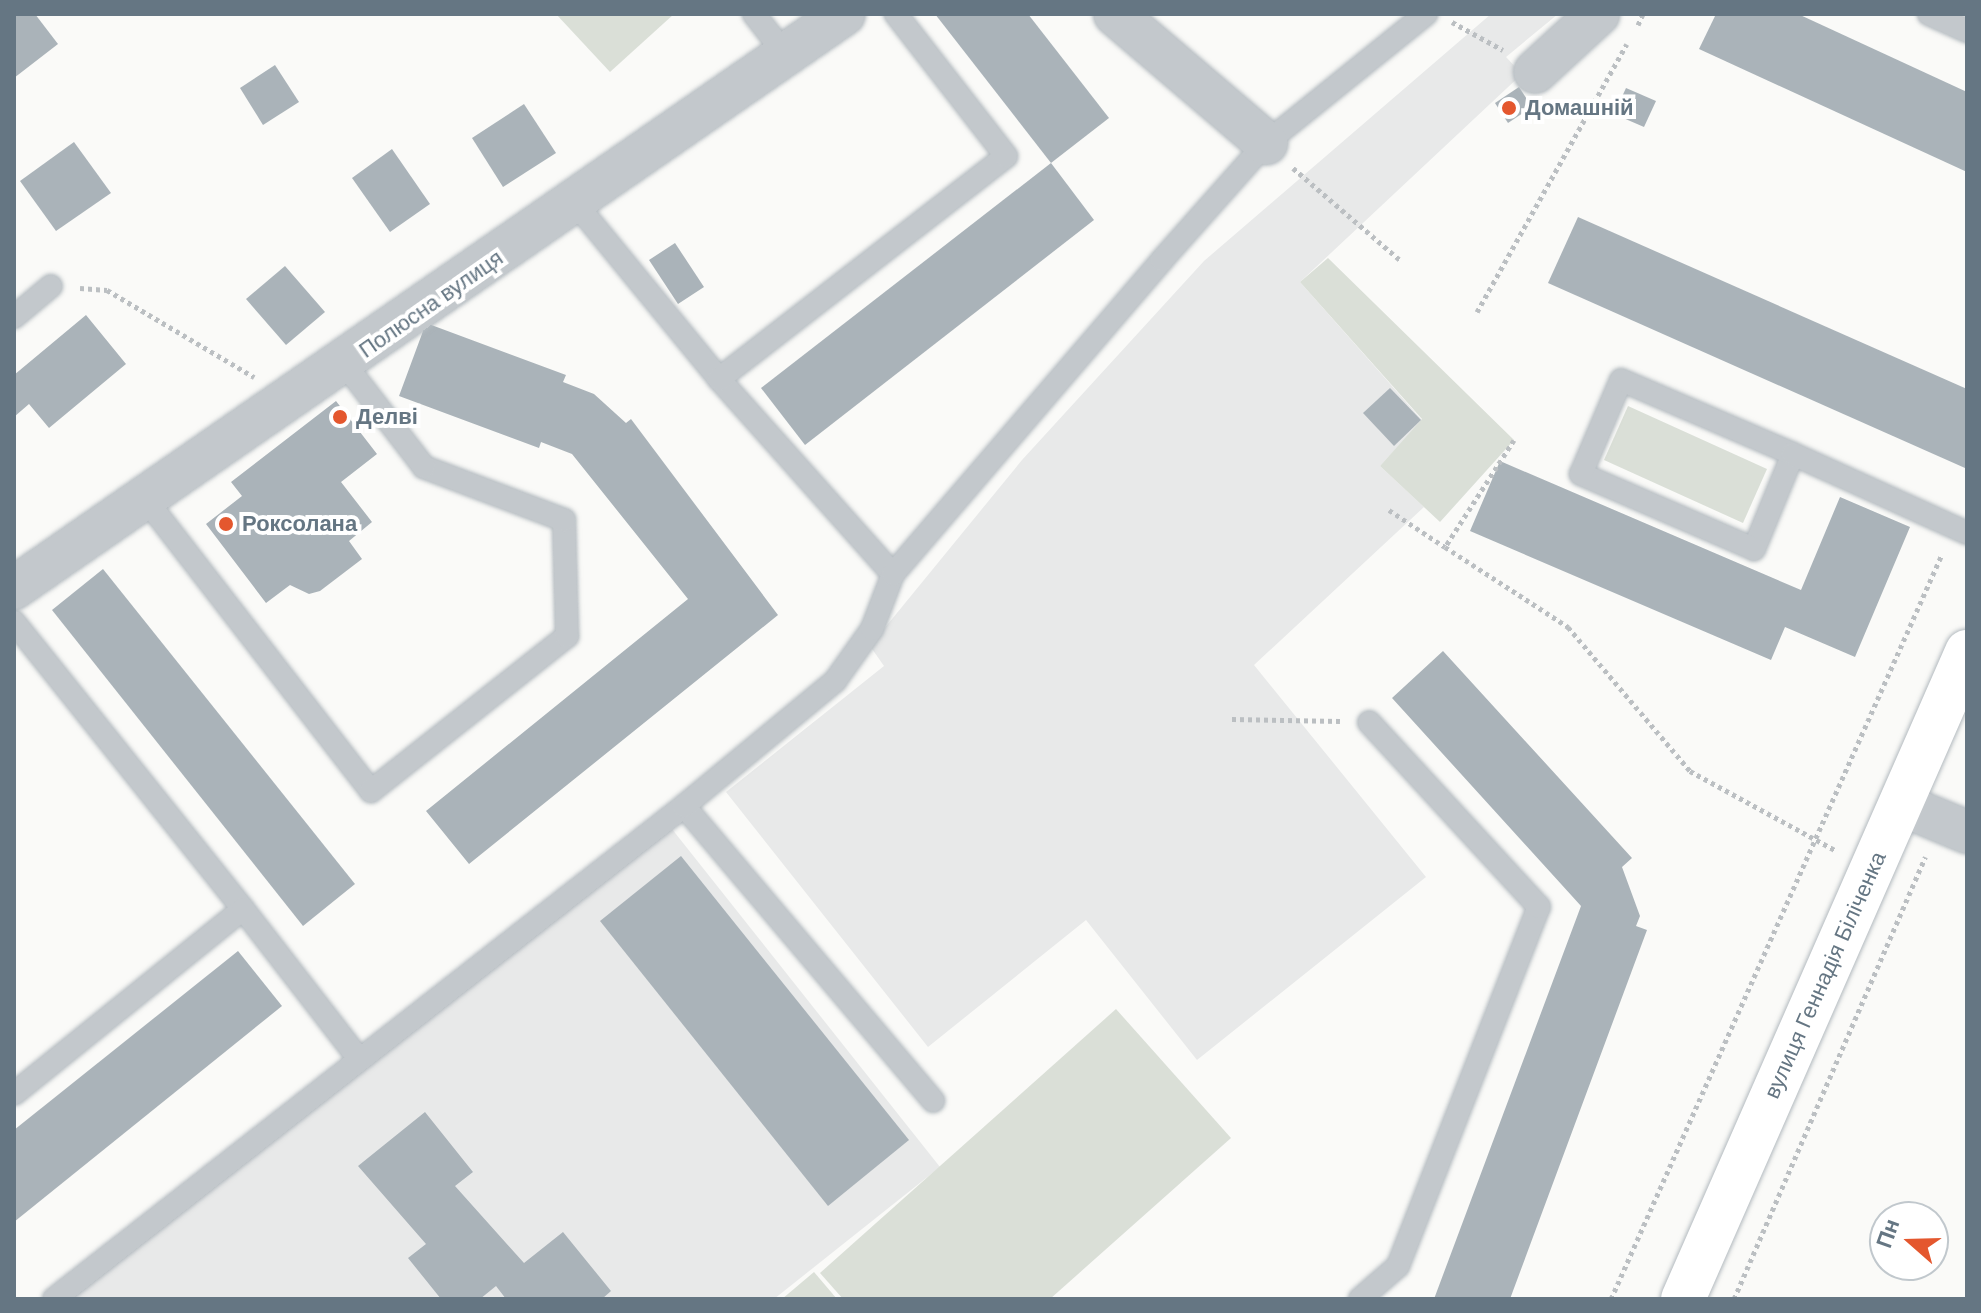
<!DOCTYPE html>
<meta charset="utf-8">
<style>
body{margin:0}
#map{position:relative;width:1981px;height:1313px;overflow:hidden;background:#fafaf8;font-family:Helvetica,sans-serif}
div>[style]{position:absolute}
.built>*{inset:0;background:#e8e9e9}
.green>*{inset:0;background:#dadfd7}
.building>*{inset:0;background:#aab3b9}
.path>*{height:5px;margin-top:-2.5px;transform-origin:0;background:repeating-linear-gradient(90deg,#bbbfc2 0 4px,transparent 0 8px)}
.roads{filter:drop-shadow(0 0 2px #b3babf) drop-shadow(0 0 2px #b3babf)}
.lane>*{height:22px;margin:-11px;padding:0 11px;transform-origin:11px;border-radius:11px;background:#c3c8cc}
.street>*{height:42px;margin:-21px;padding:0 21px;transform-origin:21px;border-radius:21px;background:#c3c8cc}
.secondary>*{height:44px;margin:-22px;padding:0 22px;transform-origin:22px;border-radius:22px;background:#fff}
.dots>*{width:22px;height:22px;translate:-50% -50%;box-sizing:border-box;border:4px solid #fff;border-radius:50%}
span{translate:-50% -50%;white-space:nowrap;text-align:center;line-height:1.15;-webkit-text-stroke:8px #fff;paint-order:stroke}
.poi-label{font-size:22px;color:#657683;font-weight:700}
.left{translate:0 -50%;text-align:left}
.street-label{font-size:22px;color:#657683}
.frame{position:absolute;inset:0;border:16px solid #657683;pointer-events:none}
.north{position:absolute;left:1869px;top:1201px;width:80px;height:80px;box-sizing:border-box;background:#fff;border:2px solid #c1c8cd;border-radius:50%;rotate:290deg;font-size:22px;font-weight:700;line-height:32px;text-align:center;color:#657683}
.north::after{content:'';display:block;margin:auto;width:28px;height:36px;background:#e4572e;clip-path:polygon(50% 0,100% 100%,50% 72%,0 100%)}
</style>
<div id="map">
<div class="built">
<i style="clip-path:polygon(1491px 14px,1558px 14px,1506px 57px,1522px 74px,1300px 282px,1422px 420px,1380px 466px,1424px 507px,1254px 665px,1426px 877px,1197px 1060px,1086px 920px,928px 1047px,726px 792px,884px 666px,870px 646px,1022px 460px,1204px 261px)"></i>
<i style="clip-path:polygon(668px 824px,940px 1167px,774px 1299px,71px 1299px)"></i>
</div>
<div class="green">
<i style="clip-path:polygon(556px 14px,674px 14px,610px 72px)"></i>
<i style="clip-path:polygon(1328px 258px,1514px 440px,1440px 522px,1380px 466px,1422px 419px,1300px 282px)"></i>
<i style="clip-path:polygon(1628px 406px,1767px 469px,1743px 523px,1604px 460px)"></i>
<i style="clip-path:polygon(1116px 1009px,1231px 1138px,1050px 1299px,843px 1299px,820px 1273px)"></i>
<i style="clip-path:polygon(814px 1272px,837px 1299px,782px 1299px)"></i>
</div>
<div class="building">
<i style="clip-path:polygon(14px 14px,35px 14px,58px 44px,14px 78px)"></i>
<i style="clip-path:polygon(935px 14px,1028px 14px,1109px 118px,1051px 163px)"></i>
<i style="clip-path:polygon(1716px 14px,1798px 14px,1967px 92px,1967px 172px,1699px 49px)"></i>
<i style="clip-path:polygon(275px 65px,299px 102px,263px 125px,240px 88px)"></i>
<i style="clip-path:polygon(1519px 87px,1532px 107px,1508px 123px,1495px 103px)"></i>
<i style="clip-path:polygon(1626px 88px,1656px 101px,1644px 127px,1614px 114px)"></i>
<i style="clip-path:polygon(524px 104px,556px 153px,503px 187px,472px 138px)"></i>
<i style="clip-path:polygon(74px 142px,111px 193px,56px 231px,20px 181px)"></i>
<i style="clip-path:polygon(392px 149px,430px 204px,390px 232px,352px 178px)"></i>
<i style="clip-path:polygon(1051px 163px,1094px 220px,805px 445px,761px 388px)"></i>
<i style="clip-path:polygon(1578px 217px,1967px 389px,1965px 468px,1548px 283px)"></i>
<i style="clip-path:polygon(675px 243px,704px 287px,678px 304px,649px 260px)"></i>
<i style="clip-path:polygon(285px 266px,325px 312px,286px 345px,246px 299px)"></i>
<i style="clip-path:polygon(86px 315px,126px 364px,49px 428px,29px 404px,14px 417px,14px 375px)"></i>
<i style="clip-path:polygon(426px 323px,566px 375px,563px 382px,594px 394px,626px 423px,631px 419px,778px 615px,469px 864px,426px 811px,688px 599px,572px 454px,541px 442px,539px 448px,399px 396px)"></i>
<i style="clip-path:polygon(1390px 388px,1421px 420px,1394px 446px,1363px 413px)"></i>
<i style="clip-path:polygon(336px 401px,377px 454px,341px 482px,372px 522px,349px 541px,362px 559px,320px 591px,309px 594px,290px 585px,266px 603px,206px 524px,242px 496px,231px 482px)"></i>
<i style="clip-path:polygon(1500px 461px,1801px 590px,1840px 497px,1910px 527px,1855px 657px,1785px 627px,1771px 660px,1470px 531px)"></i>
<i style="clip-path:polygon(103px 569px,355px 884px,303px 926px,52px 610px)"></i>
<i style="clip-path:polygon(1443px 651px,1632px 858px,1622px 867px,1640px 916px,1636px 926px,1647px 930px,1510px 1299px,1434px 1299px,1581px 906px,1392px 698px)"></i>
<i style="clip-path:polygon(681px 856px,909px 1140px,828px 1206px,600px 921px)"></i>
<i style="clip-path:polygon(238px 951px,282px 1006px,14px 1222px,14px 1130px)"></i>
<i style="clip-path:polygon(425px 1112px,473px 1172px,455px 1186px,524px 1263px,563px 1232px,611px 1291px,602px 1299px,506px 1299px,496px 1286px,480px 1299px,441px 1299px,408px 1258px,426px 1244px,358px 1166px)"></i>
</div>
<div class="path">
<i style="left:1452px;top:22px;width:58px;rotate:28.8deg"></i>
<i style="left:1638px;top:25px;width:12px;rotate:-66deg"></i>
<i style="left:1293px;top:168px;width:141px;rotate:40.7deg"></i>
<i style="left:80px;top:288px;width:27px;rotate:4deg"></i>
<i style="left:107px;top:290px;width:171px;rotate:30.6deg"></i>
<i style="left:1477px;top:312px;width:307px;rotate:-60.8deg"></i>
<i style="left:1514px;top:440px;width:127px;rotate:122.8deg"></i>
<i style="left:1445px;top:547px;width:147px;rotate:33deg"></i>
<i style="left:1568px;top:627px;width:189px;rotate:49.7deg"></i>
<i style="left:1690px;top:771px;width:167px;rotate:28.6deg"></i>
<i style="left:1389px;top:510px;width:67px;rotate:33.5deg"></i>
<i style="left:1232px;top:719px;width:108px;rotate:1.1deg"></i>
<i style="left:1611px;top:1299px;width:815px;rotate:-66.04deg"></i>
<i style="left:1734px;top:1299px;width:482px;rotate:-66.6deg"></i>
</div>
<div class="roads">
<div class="lane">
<i style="left:754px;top:14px;width:52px;rotate:52deg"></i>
<i style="left:1929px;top:14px;width:42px;rotate:24.1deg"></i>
<i style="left:576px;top:204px;width:226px;rotate:50.7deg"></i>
<i style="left:719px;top:379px;width:261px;rotate:48.3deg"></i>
<i style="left:14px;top:317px;width:48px;rotate:-40deg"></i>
<i style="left:719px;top:379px;width:363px;rotate:-37.8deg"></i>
<i style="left:1006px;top:156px;width:180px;rotate:-127.8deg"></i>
<i style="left:1793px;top:454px;width:103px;rotate:112.3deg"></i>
<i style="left:1754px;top:549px;width:189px;rotate:-156.6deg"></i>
<i style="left:1581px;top:474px;width:102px;rotate:-66.9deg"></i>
<i style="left:1621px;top:380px;width:187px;rotate:23.3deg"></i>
<i style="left:1793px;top:454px;width:191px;rotate:24.4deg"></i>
<i style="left:143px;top:496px;width:373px;rotate:52.3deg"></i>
<i style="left:371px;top:791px;width:250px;rotate:-38.3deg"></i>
<i style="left:567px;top:636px;width:116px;rotate:-91.5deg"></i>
<i style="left:564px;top:520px;width:150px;rotate:-159.3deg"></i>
<i style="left:424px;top:467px;width:131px;rotate:-127.6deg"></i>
<i style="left:14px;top:622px;width:367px;rotate:51.4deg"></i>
<i style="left:243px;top:909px;width:294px;rotate:141.1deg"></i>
<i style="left:684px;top:806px;width:386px;rotate:49.8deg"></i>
<i style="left:243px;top:909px;width:190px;rotate:52.3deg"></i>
<i style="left:54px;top:1299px;width:800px;rotate:-38.04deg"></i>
<i style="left:684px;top:806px;width:196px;rotate:-39.6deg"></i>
<i style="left:835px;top:681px;width:64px;rotate:-54.6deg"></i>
<i style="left:872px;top:629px;width:59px;rotate:-69.1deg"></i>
<i style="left:893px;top:574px;width:413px;rotate:-49.4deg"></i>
<i style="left:1162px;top:260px;width:157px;rotate:-48.4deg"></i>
<i style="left:1266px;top:143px;width:206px;rotate:-38.9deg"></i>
<i style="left:1360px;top:1299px;width:50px;rotate:-41deg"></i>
<i style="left:1398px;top:1266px;width:386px;rotate:-68.6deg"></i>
<i style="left:1539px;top:907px;width:251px;rotate:-132.6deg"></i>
</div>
<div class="street">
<i style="left:1115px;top:14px;width:199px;rotate:40.5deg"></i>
<i style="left:1535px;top:72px;width:86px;rotate:-42.6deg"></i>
<i style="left:14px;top:588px;width:1009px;rotate:-34.67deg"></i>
<i style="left:1900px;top:804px;width:73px;rotate:22.7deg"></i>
</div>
<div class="secondary">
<i style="left:1683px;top:1299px;width:707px;rotate:-66.3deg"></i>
</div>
</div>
<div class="dots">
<i style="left:1509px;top:108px;background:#e4572e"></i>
<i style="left:340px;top:417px;background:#e4572e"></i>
<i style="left:226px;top:524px;background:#e4572e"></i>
</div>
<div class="poi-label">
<span class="left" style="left:1525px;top:108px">Домашній</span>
<span class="left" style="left:356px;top:417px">Делві</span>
<span class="left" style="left:242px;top:524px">Роксолана</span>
</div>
<div class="street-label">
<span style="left:431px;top:304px;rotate:-35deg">Полюсна вулиця</span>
<span style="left:1825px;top:975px;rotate:-66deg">вулиця Геннадія Біліченка</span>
</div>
<div class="frame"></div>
<div class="north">Пн</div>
</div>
